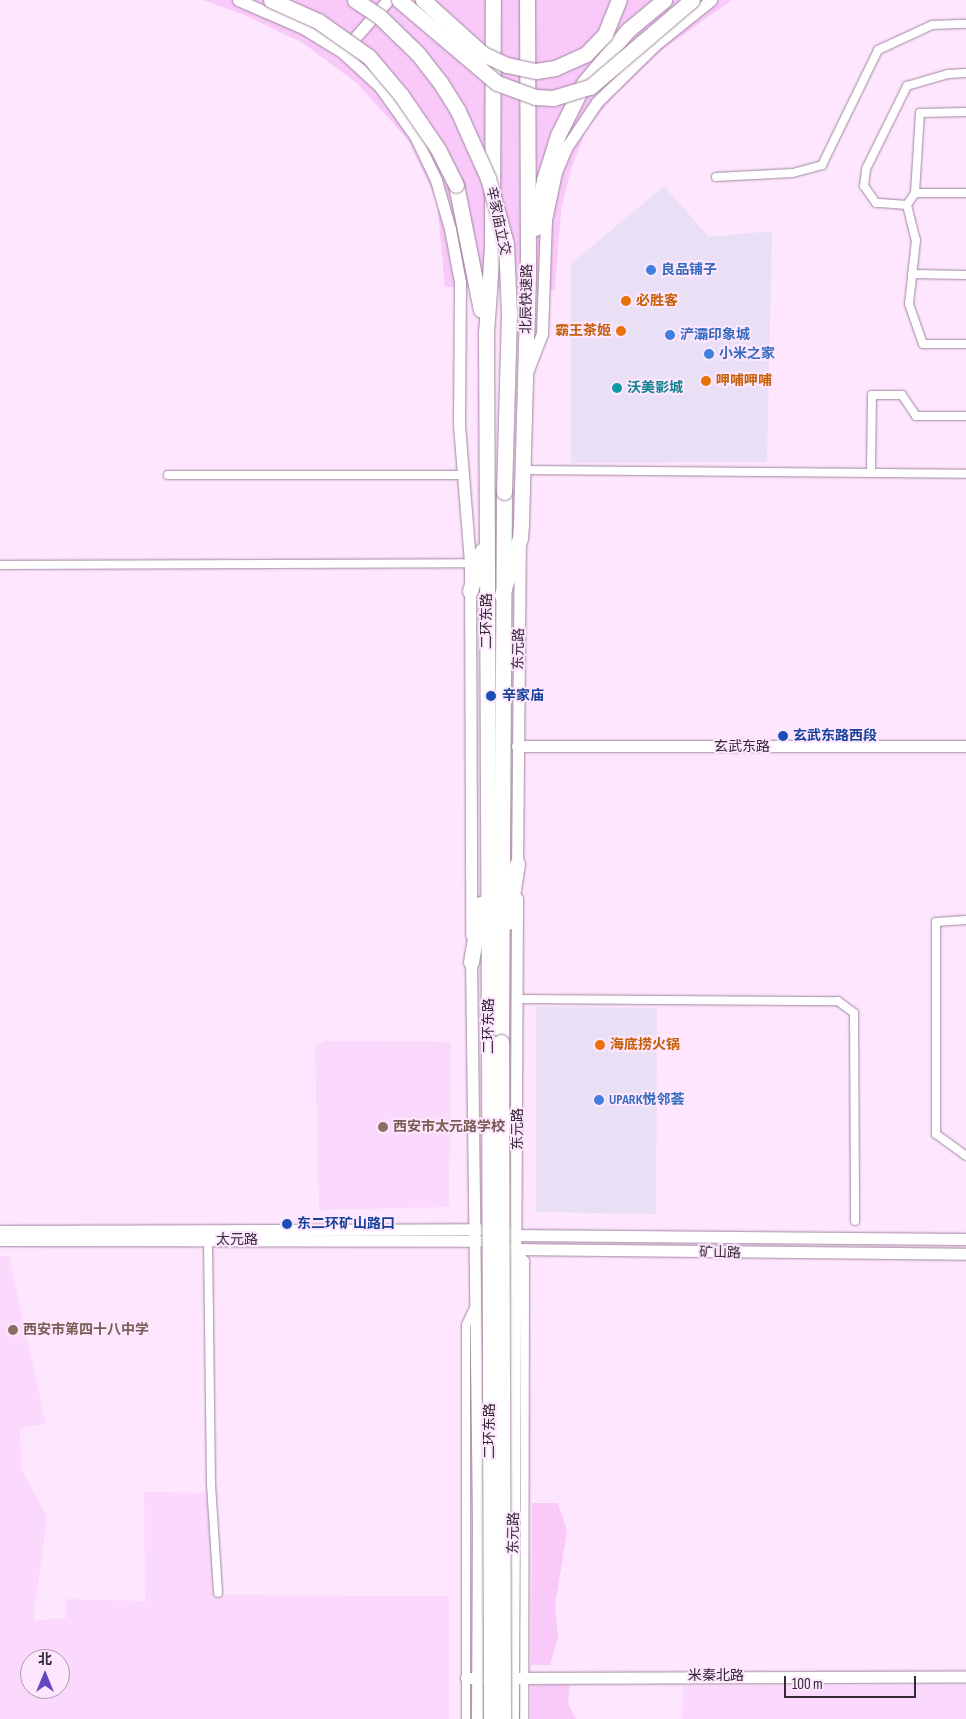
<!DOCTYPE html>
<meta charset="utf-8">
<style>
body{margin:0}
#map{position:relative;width:966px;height:1719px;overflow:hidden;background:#fde6fe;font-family:"Sofia Sans Condensed","Noto Sans SC",sans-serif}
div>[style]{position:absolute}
.commercial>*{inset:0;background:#eae0f5}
.built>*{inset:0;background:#fbd9fc}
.green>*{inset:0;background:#f8c9f9}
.roads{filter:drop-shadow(0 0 1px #a086a0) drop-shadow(0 0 1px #a086a0)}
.street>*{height:8px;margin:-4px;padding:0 4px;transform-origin:4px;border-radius:4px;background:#fff}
.secondary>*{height:11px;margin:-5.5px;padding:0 5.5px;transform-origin:5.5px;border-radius:5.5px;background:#fff}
.highway>*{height:15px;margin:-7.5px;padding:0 7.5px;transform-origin:7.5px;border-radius:7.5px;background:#fff}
.bridges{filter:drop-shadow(0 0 1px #a086a0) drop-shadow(0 0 1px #a086a0)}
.highway-bridge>*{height:15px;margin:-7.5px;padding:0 7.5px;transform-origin:7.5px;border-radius:7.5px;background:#fff}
.dots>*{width:14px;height:14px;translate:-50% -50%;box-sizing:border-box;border:2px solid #fde6fe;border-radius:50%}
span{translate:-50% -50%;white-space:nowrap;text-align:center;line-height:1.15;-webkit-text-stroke:4px #fde6fe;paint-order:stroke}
.street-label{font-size:14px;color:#342934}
.shop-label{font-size:14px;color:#366cbe;font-weight:700}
.left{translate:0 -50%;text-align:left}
.food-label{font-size:14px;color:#c56008;font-weight:700}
.right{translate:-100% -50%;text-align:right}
.culture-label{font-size:14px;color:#0d838f;font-weight:700}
.transit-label{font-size:14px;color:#164399;font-weight:700}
.education-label{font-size:14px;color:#785e54;font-weight:700}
.north{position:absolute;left:20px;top:1649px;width:50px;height:50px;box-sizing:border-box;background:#fde6fe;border:1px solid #ad9aad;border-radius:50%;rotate:0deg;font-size:14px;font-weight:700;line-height:20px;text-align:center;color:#342934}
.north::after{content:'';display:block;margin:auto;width:18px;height:22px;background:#6446be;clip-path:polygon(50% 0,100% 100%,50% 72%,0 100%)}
.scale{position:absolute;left:784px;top:1676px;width:132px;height:22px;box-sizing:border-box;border:2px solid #342934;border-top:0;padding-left:6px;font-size:15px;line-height:18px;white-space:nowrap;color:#342934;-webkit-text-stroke:4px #fde6fe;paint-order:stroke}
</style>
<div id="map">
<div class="commercial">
<i style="clip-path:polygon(664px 186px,709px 237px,772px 231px,767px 462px,571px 463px,571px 264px)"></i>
<i style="clip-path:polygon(536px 1007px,657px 1008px,656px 1214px,536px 1212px)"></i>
</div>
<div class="built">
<i style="clip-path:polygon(325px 1041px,451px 1042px,449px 1207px,319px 1210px,315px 1047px)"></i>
<i style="clip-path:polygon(evenodd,0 1256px,9px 1256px,46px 1424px,20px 1428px,21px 1468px,47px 1517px,33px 1621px,66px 1618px,66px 1599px,145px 1601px,144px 1492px,213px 1493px,216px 1595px,449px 1596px,449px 1719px,0 1719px,0 1256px,30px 1659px,60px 1659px,60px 1689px,30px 1689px,30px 1659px)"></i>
<i style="clip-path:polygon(966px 1685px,966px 1719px,682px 1719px,683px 1686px)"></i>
</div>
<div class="green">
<i style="clip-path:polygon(203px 0,732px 0,662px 50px,615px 95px,586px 130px,571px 169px,561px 210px,555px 290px,445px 287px,437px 201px,408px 140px,358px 84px,303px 43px,247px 16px)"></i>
<i style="clip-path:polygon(532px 1503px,558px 1503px,567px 1531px,555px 1606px,558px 1638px,550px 1665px,531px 1665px)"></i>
<i style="clip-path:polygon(531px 1685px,570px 1685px,568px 1704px,576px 1719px,531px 1719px)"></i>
</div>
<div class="roads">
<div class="street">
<i style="left:966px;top:112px;width:46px;rotate:178.8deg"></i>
<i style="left:920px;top:113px;width:80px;rotate:93.6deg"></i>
<i style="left:915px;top:193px;width:14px;rotate:124deg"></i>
<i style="left:907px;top:205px;width:36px;rotate:76deg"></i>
<i style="left:916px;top:240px;width:64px;rotate:96.2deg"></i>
<i style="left:909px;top:304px;width:42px;rotate:70.7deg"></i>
<i style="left:923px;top:344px;width:43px"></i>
<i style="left:716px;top:177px;width:77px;rotate:-3deg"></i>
<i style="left:793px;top:173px;width:30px;rotate:-15deg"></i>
<i style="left:822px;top:165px;width:128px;rotate:-64deg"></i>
<i style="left:878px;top:50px;width:60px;rotate:-24.8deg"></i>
<i style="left:932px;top:25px;width:34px;rotate:-2deg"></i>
<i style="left:915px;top:193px;width:51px"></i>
<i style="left:907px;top:205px;width:31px;rotate:-176deg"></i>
<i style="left:876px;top:203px;width:21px;rotate:-125deg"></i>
<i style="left:864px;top:186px;width:17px;rotate:-83deg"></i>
<i style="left:866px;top:169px;width:93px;rotate:-63.7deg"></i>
<i style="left:907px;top:86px;width:43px;rotate:-16.3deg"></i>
<i style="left:948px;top:74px;width:18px;rotate:-3deg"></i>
<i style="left:912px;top:274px;width:54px;rotate:1.1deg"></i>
<i style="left:523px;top:470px;width:443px;rotate:0.5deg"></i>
<i style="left:871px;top:473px;width:78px;rotate:-89.3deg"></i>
<i style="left:872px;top:395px;width:30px"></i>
<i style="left:902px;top:395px;width:25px;rotate:56deg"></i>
<i style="left:916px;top:416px;width:50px"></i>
<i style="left:168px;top:475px;width:294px"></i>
<i style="left:0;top:565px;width:470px;rotate:-0.2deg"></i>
<i style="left:966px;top:920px;width:30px;rotate:176deg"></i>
<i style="left:936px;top:922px;width:212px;rotate:90deg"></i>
<i style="left:936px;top:1134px;width:37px;rotate:36deg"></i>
<i style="left:517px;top:999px;width:321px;rotate:0.4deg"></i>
<i style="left:838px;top:1001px;width:20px;rotate:37deg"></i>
<i style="left:854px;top:1013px;width:208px;rotate:89.7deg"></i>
<i style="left:208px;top:1240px;width:244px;rotate:89.3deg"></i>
<i style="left:211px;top:1484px;width:109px;rotate:86.3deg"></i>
<i style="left:517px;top:1250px;width:14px;rotate:54deg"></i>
<i style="left:525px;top:1261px;width:458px;rotate:90.1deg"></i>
<i style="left:466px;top:1719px;width:394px;rotate:-90deg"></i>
<i style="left:466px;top:1325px;width:19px;rotate:-65deg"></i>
</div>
<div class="secondary">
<i style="left:238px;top:0;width:71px;rotate:23.3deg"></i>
<i style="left:303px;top:28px;width:46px;rotate:31.6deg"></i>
<i style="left:342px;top:52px;width:52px;rotate:42.6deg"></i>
<i style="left:380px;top:87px;width:60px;rotate:54.5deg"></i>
<i style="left:415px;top:136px;width:49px;rotate:64.5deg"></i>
<i style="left:436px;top:180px;width:51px;rotate:74.1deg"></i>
<i style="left:450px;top:229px;width:54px;rotate:79.3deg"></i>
<i style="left:460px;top:282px;width:143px;rotate:90.4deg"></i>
<i style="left:459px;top:425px;width:138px;rotate:85.4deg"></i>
<i style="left:470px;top:563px;width:372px;rotate:89.8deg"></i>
<i style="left:345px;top:49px;width:65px;rotate:-48.7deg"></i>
<i style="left:528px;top:370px;width:39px;rotate:-69deg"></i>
<i style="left:542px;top:334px;width:114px;rotate:-88deg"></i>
<i style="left:546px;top:220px;width:49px;rotate:-78.2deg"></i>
<i style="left:556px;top:172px;width:26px;rotate:-67deg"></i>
<i style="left:566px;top:148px;width:55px;rotate:-56deg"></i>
<i style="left:597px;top:102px;width:81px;rotate:-44.5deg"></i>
<i style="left:655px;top:45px;width:72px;rotate:-38.8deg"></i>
<i style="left:517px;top:746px;width:449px"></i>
<i style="left:517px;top:872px;width:324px;rotate:-89.5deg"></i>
<i style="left:471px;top:956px;width:568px;rotate:89.29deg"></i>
<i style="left:478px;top:1524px;width:195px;rotate:90.3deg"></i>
<i style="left:0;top:1231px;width:480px;rotate:-0.2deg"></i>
<i style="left:510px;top:1235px;width:456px;rotate:0.5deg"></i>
<i style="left:0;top:1240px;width:480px;rotate:0.1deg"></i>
<i style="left:510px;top:1249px;width:456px;rotate:0.6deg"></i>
<i style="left:466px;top:1678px;width:18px"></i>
<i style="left:505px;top:1678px;width:461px;rotate:-0.2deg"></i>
<i style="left:513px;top:1719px;width:821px;rotate:-89.72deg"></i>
</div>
<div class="highway">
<i style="left:456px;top:185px;width:127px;rotate:78.7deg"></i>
<i style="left:535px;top:228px;width:49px;rotate:-79.4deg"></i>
<i style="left:544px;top:180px;width:47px;rotate:-72.7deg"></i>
<i style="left:558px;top:135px;width:58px;rotate:-63.4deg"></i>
<i style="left:584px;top:83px;width:69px;rotate:-50.3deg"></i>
<i style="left:628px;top:30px;width:47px;rotate:-39.8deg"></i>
<i style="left:470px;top:591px;width:42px;rotate:-73.3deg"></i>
<i style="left:502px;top:595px;width:60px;rotate:-72.5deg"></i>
<i style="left:520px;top:538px;width:14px;rotate:-86deg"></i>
<i style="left:521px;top:524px;width:252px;rotate:-88.4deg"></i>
<i style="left:528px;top:272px;width:272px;rotate:-90.2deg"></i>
<i style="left:508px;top:922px;width:59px;rotate:-81.2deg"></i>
<i style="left:471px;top:962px;width:59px;rotate:-80.2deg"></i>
<i style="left:489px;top:1041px;width:708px;rotate:-90.24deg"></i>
<i style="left:486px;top:333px;width:86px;rotate:-86deg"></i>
<i style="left:492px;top:247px;width:247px;rotate:-89.8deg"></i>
<i style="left:501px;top:1042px;width:550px;rotate:-89.69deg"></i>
</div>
</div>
<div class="bridges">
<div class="highway-bridge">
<i style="left:271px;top:0;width:51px;rotate:24.1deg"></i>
<i style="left:318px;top:21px;width:62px;rotate:35.2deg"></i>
<i style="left:369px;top:57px;width:50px;rotate:49.9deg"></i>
<i style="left:401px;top:95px;width:65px;rotate:55.6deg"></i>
<i style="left:438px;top:149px;width:40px;rotate:63.4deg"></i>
<i style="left:355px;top:0;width:30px;rotate:34deg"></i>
<i style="left:380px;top:17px;width:53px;rotate:44.2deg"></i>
<i style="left:418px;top:54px;width:36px;rotate:52deg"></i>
<i style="left:440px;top:82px;width:34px;rotate:58deg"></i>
<i style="left:458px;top:111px;width:73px;rotate:65.9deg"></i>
<i style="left:488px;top:178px;width:68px;rotate:74.7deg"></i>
<i style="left:506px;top:244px;width:69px;rotate:87.5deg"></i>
<i style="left:509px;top:313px;width:179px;rotate:91.6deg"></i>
<i style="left:399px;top:0;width:128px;rotate:40.3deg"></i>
<i style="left:497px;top:83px;width:40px;rotate:20.2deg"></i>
<i style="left:535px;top:97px;width:18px;rotate:3deg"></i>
<i style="left:553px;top:98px;width:39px;rotate:-17deg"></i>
<i style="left:590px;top:87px;width:134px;rotate:-40.5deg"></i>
<i style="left:423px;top:0;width:81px;rotate:42deg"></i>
<i style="left:483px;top:54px;width:26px;rotate:25deg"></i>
<i style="left:507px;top:65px;width:30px;rotate:12deg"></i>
<i style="left:536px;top:71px;width:19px;rotate:-9deg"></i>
<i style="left:555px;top:68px;width:34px;rotate:-24deg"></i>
<i style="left:586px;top:54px;width:28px;rotate:-46deg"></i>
<i style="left:605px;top:34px;width:37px;rotate:-68deg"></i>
<i style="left:489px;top:1041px;width:678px;rotate:89.83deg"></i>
<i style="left:501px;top:1042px;width:677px;rotate:89.83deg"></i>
</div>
</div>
<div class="dots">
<i style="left:651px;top:270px;background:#3f7fe0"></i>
<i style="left:626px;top:301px;background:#e8710a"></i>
<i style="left:621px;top:331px;background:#e8710a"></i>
<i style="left:670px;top:335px;background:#3f7fe0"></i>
<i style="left:709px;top:354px;background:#3f7fe0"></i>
<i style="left:706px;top:381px;background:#e8710a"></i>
<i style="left:617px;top:388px;background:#0f9aa8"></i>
<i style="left:491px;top:696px;background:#1a4fb4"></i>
<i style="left:783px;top:736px;background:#1a4fb4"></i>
<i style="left:600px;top:1045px;background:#e8710a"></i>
<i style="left:599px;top:1100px;background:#3f7fe0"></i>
<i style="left:383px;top:1127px;background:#8d6e63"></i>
<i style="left:287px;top:1224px;background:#1a4fb4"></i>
<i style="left:13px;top:1330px;background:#8d6e63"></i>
</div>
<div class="street-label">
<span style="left:498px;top:221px;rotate:78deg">辛家庙立交</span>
<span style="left:527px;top:299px;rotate:-89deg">北辰快速路</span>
<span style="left:487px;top:621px;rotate:-90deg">二环东路</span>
<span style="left:519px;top:649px;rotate:-89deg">东元路</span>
<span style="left:742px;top:747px">玄武东路</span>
<span style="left:489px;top:1026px;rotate:-90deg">二环东路</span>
<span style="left:518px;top:1129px;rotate:-90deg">东元路</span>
<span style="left:237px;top:1240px">太元路</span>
<span style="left:720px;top:1253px;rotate:1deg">矿山路</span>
<span style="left:490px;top:1431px;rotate:-90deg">二环东路</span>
<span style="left:514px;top:1533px;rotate:-89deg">东元路</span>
<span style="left:716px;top:1676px">米秦北路</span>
</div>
<div class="shop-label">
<span class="left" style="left:661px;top:270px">良品铺子</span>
<span class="left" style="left:680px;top:335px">浐灞印象城</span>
<span class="left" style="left:719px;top:354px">小米之家</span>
<span class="left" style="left:609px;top:1100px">UPARK悦邻荟</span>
</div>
<div class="food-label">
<span class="left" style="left:636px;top:301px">必胜客</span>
<span class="right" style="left:611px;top:331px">霸王茶姬</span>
<span class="left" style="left:716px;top:381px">呷哺呷哺</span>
<span class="left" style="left:610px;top:1045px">海底捞火锅</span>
</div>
<div class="culture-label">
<span class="left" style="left:627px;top:388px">沃美影城</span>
</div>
<div class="transit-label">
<span class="left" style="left:502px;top:696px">辛家庙</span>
<span class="left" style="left:793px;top:736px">玄武东路西段</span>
<span class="left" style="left:297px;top:1224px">东二环矿山路口</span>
</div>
<div class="education-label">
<span class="left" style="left:393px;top:1127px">西安市太元路学校</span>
<span class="left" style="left:23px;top:1330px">西安市第四十八中学</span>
</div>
<div class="north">北</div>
<div class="scale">100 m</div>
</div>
